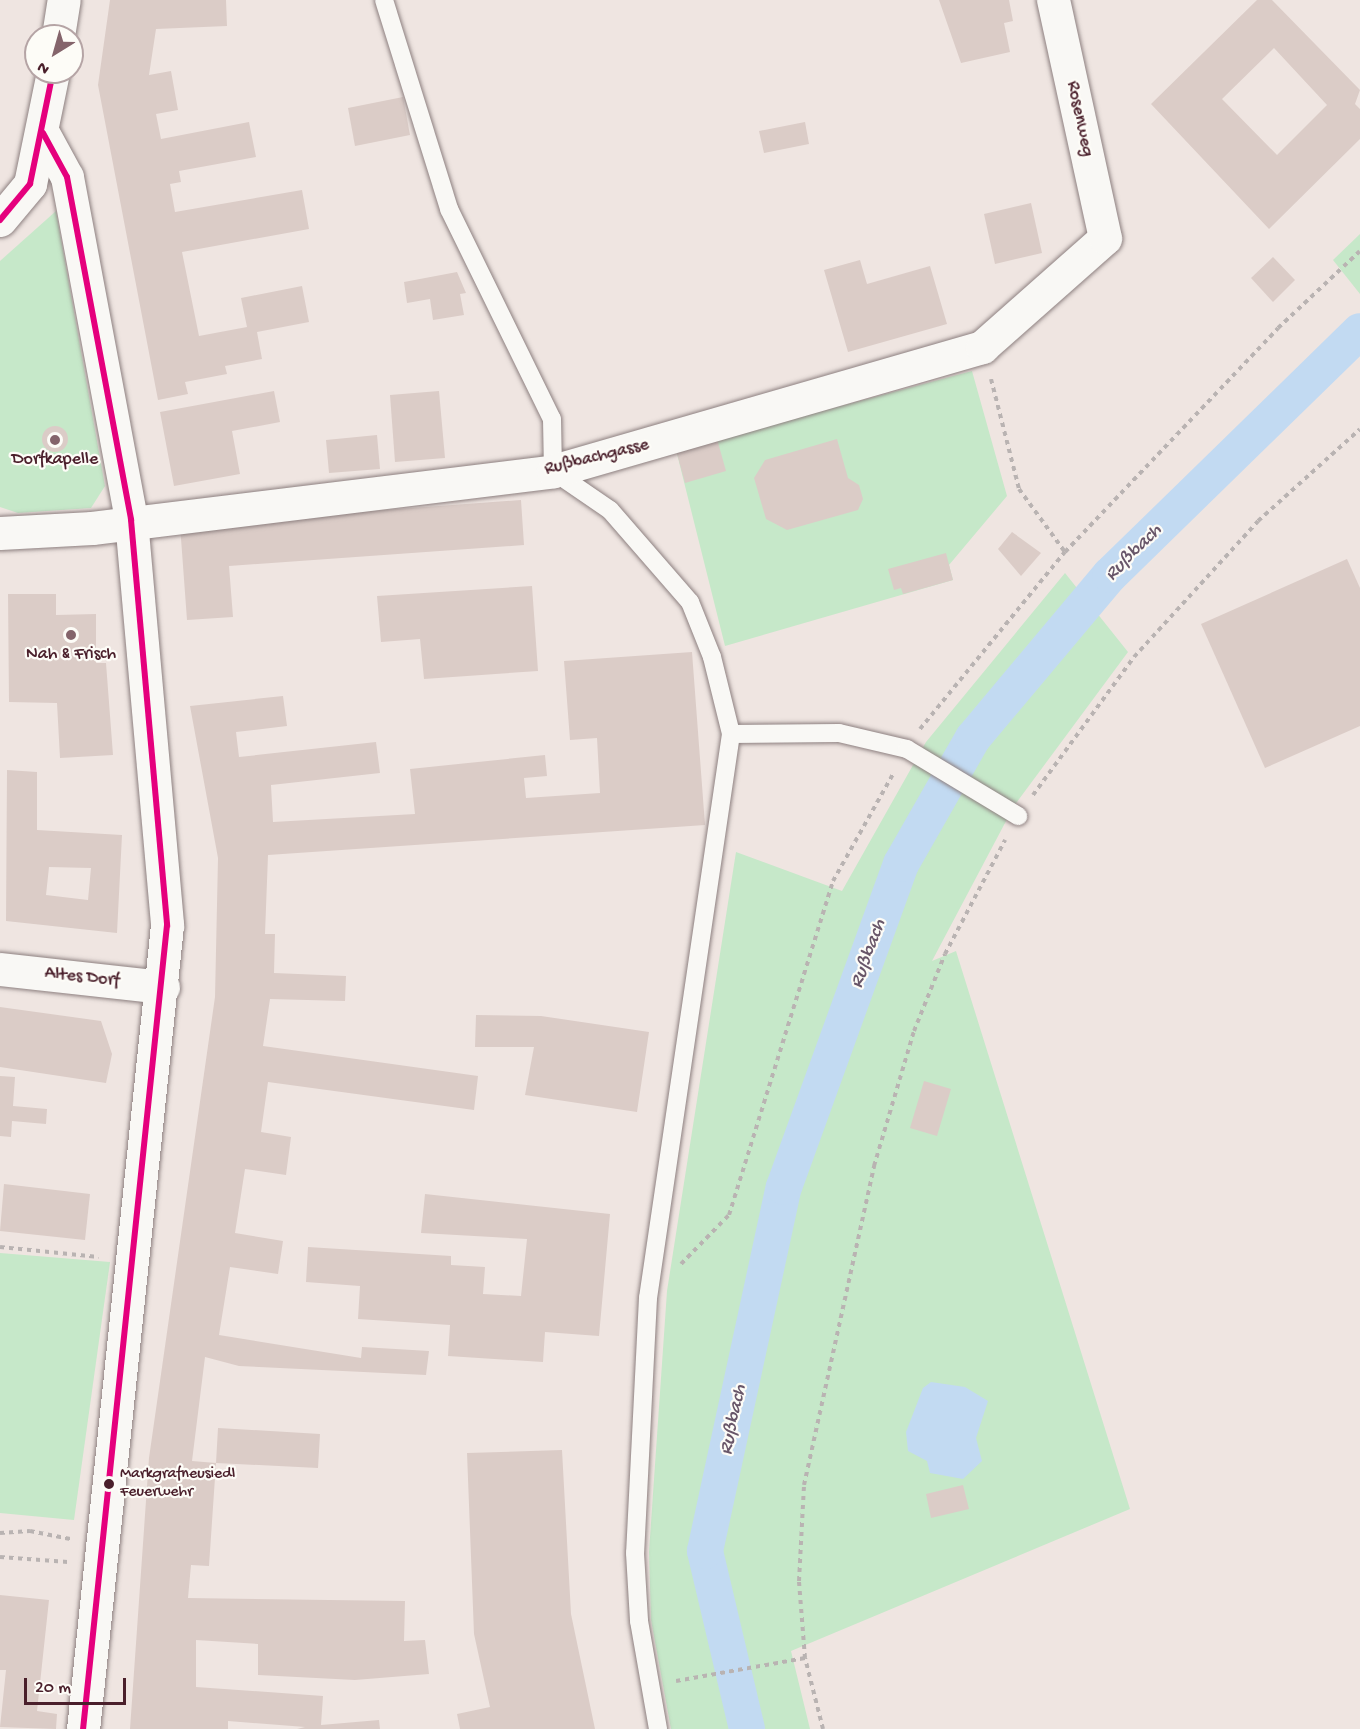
<!DOCTYPE html>
<meta charset="utf-8">
<style>
body{margin:0}
#map{position:relative;width:1360px;height:1729px;overflow:hidden;background:#efe5e1;font-family:"Gochi Hand",sans-serif}
div>[style]{position:absolute}
.green>*{inset:0;background:#c6e8c9}
.water>*{inset:0;background:#c2daf2}
.canal>*{height:36px;margin:-18px;padding:0 18px;transform-origin:18px;border-radius:18px;background:#c2daf2}
.building>*{inset:0;background:#dbccc7}
.round{border-radius:50%}
.path>*{height:4px;margin-top:-2px;transform-origin:0;background:repeating-linear-gradient(90deg,#b9b3b2 0 4.5px,transparent 0 9px)}
.roads{filter:drop-shadow(0 0 2px #8d8080) drop-shadow(0 0 2px #8d8080)}
.lane>*{height:18px;margin:-9px;padding:0 9px;transform-origin:9px;border-radius:9px;background:#f9f8f5}
.street>*{height:33px;margin:-16.5px;padding:0 16.5px;transform-origin:16.5px;border-radius:16.5px;background:#f9f8f5}
.secondary>*{height:33px;margin:-16.5px;padding:0 16.5px;transform-origin:16.5px;border-radius:16.5px;background:#f9f8f5}
.bus-1>*{height:6px;margin:-3px;padding:0 3px;transform-origin:3px;border-radius:3px;background:#e5007d}
.dots>*{width:16px;height:16px;translate:-50% -50%;box-sizing:border-box;border:3px solid #fdfcf7;border-radius:50%}
span{translate:-50% -50%;white-space:nowrap;text-align:center;line-height:1.15;-webkit-text-stroke:4.5px #fdfcf7;paint-order:stroke}
.bus-label{font-size:16px;color:#4a1f2b}
.left{translate:0 -50%;text-align:left}
.street-label{font-size:18px;color:#4a1f2b}
.poi-label{font-size:18px;color:#4a1f2b}
.water-label{font-size:20px;color:#685669;font-style:italic}
.north{position:absolute;left:24px;top:24px;width:60px;height:60px;box-sizing:border-box;background:#fdfcf7;border:2px solid #b5a4a5;border-radius:50%;rotate:217deg;font-size:16px;font-weight:700;line-height:24px;text-align:center;color:#4a1f2b}
.north::after{content:'';display:block;margin:auto;width:21px;height:27px;background:#84646b;clip-path:polygon(50% 0,100% 100%,50% 72%,0 100%)}
.scale{position:absolute;left:24px;top:1678px;width:102px;height:27px;box-sizing:border-box;border:3px solid #4a1f2b;border-top:0;padding-left:8px;font-size:18px;line-height:21px;white-space:nowrap;color:#4a1f2b;-webkit-text-stroke:4px #fdfcf7;paint-order:stroke}
</style>
<div id="map">
<div class="green">
<i style="clip-path:polygon(56px 211px,105px 486px,91px 508px,18px 513px,0 507px,0 261px)"></i>
<i style="clip-path:polygon(1360px 234px,1360px 294px,1333px 260px)"></i>
<i style="clip-path:polygon(972px 371px,1007px 496px,949px 565px,953px 580px,725px 646px,676px 450px)"></i>
<i style="clip-path:polygon(1065px 573px,1128px 652px,1014px 806px,932px 961px,956px 951px,1130px 1509px,791px 1651px,810px 1729px,671px 1729px,651px 1620px,649px 1552px,667px 1291px,736px 852px,842px 891px,926px 742px)"></i>
<i style="clip-path:polygon(0 1253px,110px 1262px,74px 1520px,0 1513px)"></i>
</div>
<div class="water">
<i style="clip-path:polygon(931px 1382px,965px 1387px,988px 1401px,976px 1438px,982px 1461px,963px 1479px,930px 1473px,927px 1461px,908px 1451px,906px 1432px,923px 1388px)"></i>
</div>
<div class="canal">
<i style="left:747px;top:1729px;width:183px;rotate:-103.3deg"></i>
<i style="left:705px;top:1551px;width:372px;rotate:-77.8deg"></i>
<i style="left:784px;top:1187px;width:344px;rotate:-70.1deg"></i>
<i style="left:901px;top:864px;width:145px;rotate:-60.3deg"></i>
<i style="left:973px;top:738px;width:213px;rotate:-50deg"></i>
<i style="left:1110px;top:575px;width:349px;rotate:-44.3deg"></i>
</div>
<div class="building">
<i style="clip-path:polygon(110px 0,226px 0,227px 26px,156px 29px,149px 75px,171px 71px,178px 110px,156px 114px,161px 139px,249px 122px,256px 157px,179px 171px,181px 182px,170px 184px,175px 212px,302px 190px,309px 229px,182px 252px,199px 336px,247px 327px,241px 298px,302px 286px,309px 322px,257px 332px,262px 359px,225px 366px,227px 374px,185px 382px,188px 394px,158px 400px,98px 85px)"></i>
<i style="clip-path:polygon(939px 0,1009px 0,1013px 21px,1004px 23px,1010px 52px,961px 63px)"></i>
<i style="clip-path:polygon(evenodd,1257px 0,1272px 0,1360px 90px,1355px 104px,1360px 109px,1360px 139px,1269px 229px,1151px 104px,1257px 0,1274px 48px,1327px 105px,1277px 155px,1222px 99px,1274px 48px)"></i>
<i style="clip-path:polygon(403px 97px,410px 135px,355px 146px,348px 108px)"></i>
<i style="clip-path:polygon(805px 122px,809px 144px,764px 153px,759px 131px)"></i>
<i style="clip-path:polygon(1031px 203px,1042px 253px,995px 264px,984px 214px)"></i>
<i style="clip-path:polygon(1273px 257px,1295px 280px,1273px 302px,1251px 278px)"></i>
<i style="clip-path:polygon(860px 260px,867px 284px,930px 266px,947px 324px,848px 352px,824px 270px)"></i>
<i style="clip-path:polygon(457px 272px,466px 293px,460px 294px,464px 315px,433px 320px,430px 299px,407px 303px,404px 282px)"></i>
<i style="clip-path:polygon(274px 391px,280px 422px,232px 431px,240px 474px,174px 486px,160px 412px)"></i>
<i style="clip-path:polygon(439px 391px,445px 458px,395px 462px,390px 395px)"></i>
<i class="round" style="left:42px;top:426px;width:26px;height:26px"></i>
<i style="clip-path:polygon(377px 435px,380px 469px,329px 473px,326px 440px)"></i>
<i style="clip-path:polygon(717px 439px,726px 471px,685px 483px,676px 450px)"></i>
<i style="clip-path:polygon(837px 439px,848px 478px,859px 485px,863px 499px,858px 510px,787px 530px,766px 519px,754px 478px,765px 460px)"></i>
<i style="clip-path:polygon(521px 500px,524px 545px,229px 566px,233px 617px,187px 620px,180px 525px)"></i>
<i style="clip-path:polygon(1012px 532px,1041px 553px,1021px 576px,998px 549px)"></i>
<i style="clip-path:polygon(946px 553px,953px 580px,903px 594px,901px 588px,894px 590px,888px 569px)"></i>
<i style="clip-path:polygon(1347px 559px,1360px 588px,1360px 726px,1265px 768px,1201px 624px)"></i>
<i style="clip-path:polygon(532px 586px,538px 671px,424px 679px,420px 639px,381px 642px,377px 596px)"></i>
<i style="clip-path:polygon(8px 594px,56px 594px,56px 615px,96px 614px,96px 663px,106px 663px,113px 755px,60px 758px,57px 703px,9px 702px)"></i>
<i style="clip-path:polygon(692px 652px,705px 825px,268px 855px,265px 934px,275px 934px,274px 973px,346px 976px,345px 1001px,270px 999px,263px 1046px,478px 1076px,474px 1110px,268px 1082px,261px 1132px,291px 1137px,286px 1175px,245px 1169px,235px 1233px,283px 1241px,278px 1274px,230px 1267px,219px 1335px,361px 1358px,362px 1347px,429px 1351px,426px 1375px,239px 1366px,205px 1357px,192px 1461px,216px 1463px,218px 1428px,320px 1434px,318px 1468px,216px 1463px,209px 1566px,191px 1565px,188px 1598px,405px 1601px,404px 1641px,425px 1640px,429px 1674px,355px 1680px,258px 1675px,258px 1644px,196px 1640px,196px 1687px,323px 1696px,321px 1725px,379px 1720px,380px 1729px,297px 1729px,305px 1727px,228px 1721px,228px 1729px,130px 1729px,149px 1458px,215px 997px,218px 858px,190px 706px,283px 696px,287px 726px,236px 732px,239px 757px,376px 742px,380px 773px,271px 785px,273px 822px,415px 814px,410px 769px,545px 755px,547px 776px,524px 778px,526px 798px,600px 793px,597px 738px,570px 740px,564px 661px)"></i>
<i style="clip-path:polygon(evenodd,7px 770px,37px 772px,37px 830px,122px 835px,117px 933px,6px 921px,7px 770px,49px 867px,91px 868px,88px 900px,46px 895px,49px 867px)"></i>
<i style="clip-path:polygon(0 1007px,101px 1021px,112px 1054px,106px 1083px,0 1067px)"></i>
<i style="clip-path:polygon(476px 1015px,541px 1016px,649px 1032px,637px 1112px,525px 1095px,534px 1047px,475px 1047px)"></i>
<i style="clip-path:polygon(0 1076px,15px 1077px,13px 1106px,47px 1109px,46px 1124px,12px 1121px,11px 1137px,0 1136px)"></i>
<i style="clip-path:polygon(924px 1081px,951px 1089px,937px 1136px,910px 1128px)"></i>
<i style="clip-path:polygon(4px 1184px,90px 1194px,85px 1240px,0 1231px)"></i>
<i style="clip-path:polygon(425px 1194px,610px 1214px,599px 1336px,545px 1332px,543px 1362px,448px 1356px,450px 1325px,358px 1319px,360px 1286px,306px 1282px,308px 1247px,451px 1256px,451px 1265px,485px 1267px,483px 1294px,521px 1296px,527px 1239px,421px 1233px)"></i>
<i style="clip-path:polygon(562px 1450px,571px 1614px,595px 1729px,460px 1729px,457px 1714px,490px 1707px,474px 1634px,467px 1453px)"></i>
<i style="clip-path:polygon(963px 1485px,969px 1509px,931px 1518px,926px 1494px)"></i>
<i style="clip-path:polygon(0 1595px,49px 1600px,37px 1711px,57px 1714px,56px 1729px,0 1727px,6px 1670px,0 1670px)"></i>
</div>
<div class="path">
<i style="left:991px;top:379px;width:114px;rotate:75.7deg"></i>
<i style="left:1019px;top:489px;width:78px;rotate:53.9deg"></i>
<i style="left:920px;top:729px;width:229px;rotate:-50.7deg"></i>
<i style="left:1065px;top:552px;width:309px;rotate:-46.4deg"></i>
<i style="left:1278px;top:328px;width:112px;rotate:-43.2deg"></i>
<i style="left:1033px;top:795px;width:171px;rotate:-53.8deg"></i>
<i style="left:1134px;top:657px;width:184px;rotate:-47.6deg"></i>
<i style="left:1258px;top:521px;width:137px;rotate:-42deg"></i>
<i style="left:0;top:1247px;width:99px;rotate:5.8deg"></i>
<i style="left:681px;top:1264px;width:69px;rotate:-45.6deg"></i>
<i style="left:729px;top:1215px;width:350px;rotate:-72.7deg"></i>
<i style="left:833px;top:881px;width:123px;rotate:-60.7deg"></i>
<i style="left:0;top:1533px;width:30px;rotate:-4deg"></i>
<i style="left:30px;top:1531px;width:41px;rotate:11.3deg"></i>
<i style="left:0;top:1557px;width:68px;rotate:4.2deg"></i>
<i style="left:676px;top:1681px;width:131px;rotate:-10.1deg"></i>
<i style="left:823px;top:1729px;width:73px;rotate:-104.2deg"></i>
<i style="left:805px;top:1658px;width:77px;rotate:-94.5deg"></i>
<i style="left:799px;top:1581px;width:96px;rotate:-87deg"></i>
<i style="left:804px;top:1485px;width:327px;rotate:-77.6deg"></i>
<i style="left:874px;top:1166px;width:141px;rotate:-73.5deg"></i>
<i style="left:914px;top:1031px;width:83px;rotate:-68.1deg"></i>
<i style="left:945px;top:954px;width:129px;rotate:-62.2deg"></i>
</div>
<div class="roads">
<div class="lane">
<i style="left:384px;top:0;width:219px;rotate:72.7deg"></i>
<i style="left:449px;top:209px;width:234px;rotate:63.9deg"></i>
<i style="left:552px;top:419px;width:52px;rotate:88.9deg"></i>
<i style="left:553px;top:471px;width:69px;rotate:34.4deg"></i>
<i style="left:610px;top:510px;width:122px;rotate:49deg"></i>
<i style="left:690px;top:602px;width:59px;rotate:68.2deg"></i>
<i style="left:712px;top:657px;width:79px;rotate:76.1deg"></i>
<i style="left:731px;top:734px;width:570px;rotate:98.37deg"></i>
<i style="left:648px;top:1298px;width:255px;rotate:92.9deg"></i>
<i style="left:635px;top:1553px;width:68px;rotate:86.6deg"></i>
<i style="left:639px;top:1621px;width:110px;rotate:80deg"></i>
<i style="left:731px;top:734px;width:108px;rotate:-0.5deg"></i>
<i style="left:839px;top:733px;width:70px;rotate:13.2deg"></i>
<i style="left:907px;top:749px;width:130px;rotate:31.1deg"></i>
</div>
<div class="street">
<i style="left:43px;top:133px;width:50px;rotate:61.4deg"></i>
<i style="left:67px;top:177px;width:349px;rotate:79.4deg"></i>
<i style="left:131px;top:520px;width:407px;rotate:84.9deg"></i>
<i style="left:167px;top:925px;width:808px;rotate:95.96deg"></i>
<i style="left:0;top:533px;width:92px;rotate:-3.1deg"></i>
<i style="left:92px;top:528px;width:465px;rotate:-7deg"></i>
<i style="left:553px;top:471px;width:447px;rotate:-16.1deg"></i>
<i style="left:982px;top:347px;width:164px;rotate:-41.5deg"></i>
<i style="left:1105px;top:238px;width:244px;rotate:-102.3deg"></i>
<i style="left:0;top:969px;width:164px;rotate:6.3deg"></i>
</div>
<div class="secondary">
<i style="left:58px;top:36px;width:36px;rotate:-81deg"></i>
<i style="left:0;top:220px;width:47px;rotate:-50.2deg"></i>
<i style="left:30px;top:184px;width:114px;rotate:-78.4deg"></i>
</div>
</div>
<div class="bus-1">
<i style="left:43px;top:133px;width:50px;rotate:61.4deg"></i>
<i style="left:67px;top:177px;width:349px;rotate:79.4deg"></i>
<i style="left:131px;top:520px;width:407px;rotate:84.9deg"></i>
<i style="left:167px;top:925px;width:808px;rotate:95.96deg"></i>
<i style="left:0;top:220px;width:47px;rotate:-50.2deg"></i>
<i style="left:30px;top:184px;width:114px;rotate:-78.4deg"></i>
</div>
<div class="dots">
<i style="left:55px;top:440px;background:#84646b"></i>
<i style="left:71px;top:635px;background:#84646b"></i>
<i style="left:109px;top:1484px;background:#4a1f2b"></i>
</div>
<div class="bus-label">
<span class="left" style="left:120px;top:1484px">Markgrafneusiedl<br>Feuerwehr</span>
</div>
<div class="street-label">
<span style="left:1079px;top:119px;rotate:78deg">Rosenweg</span>
<span style="left:597px;top:458px;rotate:-14deg">Rußbachgasse</span>
<span style="left:82px;top:978px;rotate:6deg">Altes Dorf</span>
</div>
<div class="poi-label">
<span style="left:55px;top:460px">Dorfkapelle</span>
<span style="left:71px;top:655px">Nah &amp; Frisch</span>
</div>
<div class="water-label">
<span style="left:1134px;top:553px;rotate:-45deg">Rußbach</span>
<span style="left:869px;top:954px;rotate:-70deg">Rußbach</span>
<span style="left:734px;top:1420px;rotate:-78deg">Rußbach</span>
</div>
<div class="north">N</div>
<div class="scale">20 m</div>
</div>
